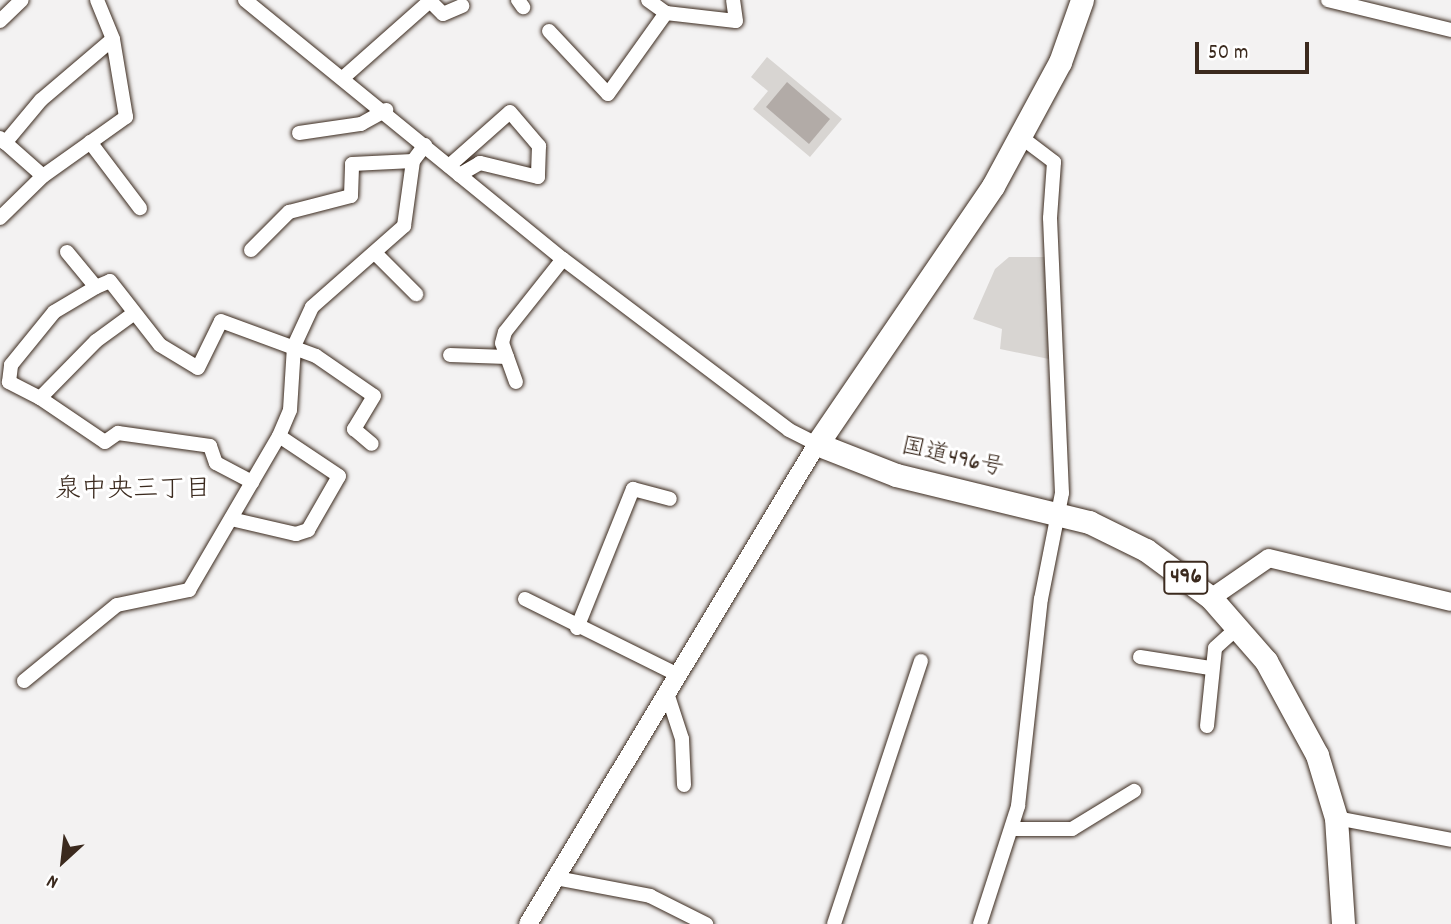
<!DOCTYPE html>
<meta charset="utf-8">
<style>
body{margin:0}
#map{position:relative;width:1451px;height:924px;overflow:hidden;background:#f3f2f2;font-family:Dekko,"Klee One",sans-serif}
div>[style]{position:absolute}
.green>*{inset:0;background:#d8d5d2}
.water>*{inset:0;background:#b2aba7}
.roads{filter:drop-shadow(0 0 2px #3b2a1e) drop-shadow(0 0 2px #3b2a1e)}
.minor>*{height:14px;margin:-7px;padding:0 7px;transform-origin:7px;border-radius:7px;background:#fff}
.tertiary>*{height:18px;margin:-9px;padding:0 9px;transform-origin:9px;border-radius:9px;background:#fff}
.trunk>*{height:23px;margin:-11.5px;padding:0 11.5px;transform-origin:11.5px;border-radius:11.5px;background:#fff}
span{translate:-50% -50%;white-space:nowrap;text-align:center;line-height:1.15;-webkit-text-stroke:6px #fff;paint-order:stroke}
.shield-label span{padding:2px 5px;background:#fff;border:2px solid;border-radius:5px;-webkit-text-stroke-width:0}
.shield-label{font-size:23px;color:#3b2a1e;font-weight:700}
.street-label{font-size:24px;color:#3b2a1e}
.neighbourhood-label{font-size:26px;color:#3b2a1e}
.north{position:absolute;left:28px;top:826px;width:70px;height:70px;-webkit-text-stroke:5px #fff;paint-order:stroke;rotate:207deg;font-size:19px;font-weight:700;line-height:28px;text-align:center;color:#3b2a1e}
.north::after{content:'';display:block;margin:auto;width:24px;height:32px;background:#3b2a1e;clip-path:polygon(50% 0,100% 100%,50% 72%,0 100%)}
.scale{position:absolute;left:1195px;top:42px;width:114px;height:32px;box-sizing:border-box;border:4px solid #3b2a1e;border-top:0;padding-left:9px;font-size:21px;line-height:24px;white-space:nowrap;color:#3b2a1e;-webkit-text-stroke:5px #fff;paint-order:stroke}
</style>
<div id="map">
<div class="green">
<i style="clip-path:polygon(767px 57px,842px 119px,810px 157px,753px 109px,768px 91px,751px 77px)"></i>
<i style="clip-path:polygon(1009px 257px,1046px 257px,1049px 359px,1000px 349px,1002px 329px,973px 319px,995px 269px)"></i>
</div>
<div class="water">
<i style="clip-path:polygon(787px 82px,830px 119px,809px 144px,766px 107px)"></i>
</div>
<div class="roads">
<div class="minor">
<i style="left:245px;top:0;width:410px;rotate:39.2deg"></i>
<i style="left:563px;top:259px;width:283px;rotate:37.1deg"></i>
<i style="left:789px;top:430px;width:31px;rotate:27deg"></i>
<i style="left:518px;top:0;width:9px;rotate:54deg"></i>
<i style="left:648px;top:0;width:22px;rotate:36deg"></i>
<i style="left:666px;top:13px;width:70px;rotate:6.5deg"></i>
<i style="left:736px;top:21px;width:21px;rotate:-98deg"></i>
<i style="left:1328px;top:0;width:127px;rotate:13.7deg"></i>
<i style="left:0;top:21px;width:30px;rotate:-44deg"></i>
<i style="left:549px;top:31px;width:86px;rotate:46.9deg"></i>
<i style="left:608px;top:94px;width:100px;rotate:-54.4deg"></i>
<i style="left:344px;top:77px;width:115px;rotate:-41.5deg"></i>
<i style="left:430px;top:1px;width:18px;rotate:45deg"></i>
<i style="left:443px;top:14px;width:21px;rotate:-23deg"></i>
<i style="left:299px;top:133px;width:63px;rotate:-8.3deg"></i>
<i style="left:361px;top:124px;width:29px;rotate:-29deg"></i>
<i style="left:0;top:138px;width:57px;rotate:41.5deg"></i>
<i style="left:43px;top:176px;width:102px;rotate:-35.4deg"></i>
<i style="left:126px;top:117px;width:79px;rotate:-99.5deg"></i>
<i style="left:113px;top:39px;width:42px;rotate:-112.3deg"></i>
<i style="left:90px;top:142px;width:83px;rotate:52.9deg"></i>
<i style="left:5px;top:143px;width:56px;rotate:-50.1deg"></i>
<i style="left:41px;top:100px;width:94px;rotate:-40.3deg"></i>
<i style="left:449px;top:166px;width:81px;rotate:-41.5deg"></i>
<i style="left:510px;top:112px;width:45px;rotate:49.5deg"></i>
<i style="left:539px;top:146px;width:31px;rotate:92deg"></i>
<i style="left:538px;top:177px;width:60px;rotate:-166.4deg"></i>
<i style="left:480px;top:163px;width:24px;rotate:150deg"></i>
<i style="left:0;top:218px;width:60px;rotate:-44.3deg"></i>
<i style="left:251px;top:250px;width:54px;rotate:-45deg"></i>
<i style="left:289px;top:212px;width:64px;rotate:-14.5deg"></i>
<i style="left:351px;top:196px;width:32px;rotate:-88deg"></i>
<i style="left:352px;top:164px;width:61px;rotate:-2.8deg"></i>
<i style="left:67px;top:252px;width:45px;rotate:50.4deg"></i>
<i style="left:96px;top:287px;width:15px;rotate:-23deg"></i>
<i style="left:110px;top:281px;width:81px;rotate:52deg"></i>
<i style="left:160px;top:345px;width:44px;rotate:31.2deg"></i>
<i style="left:198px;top:368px;width:52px;rotate:-63.9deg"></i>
<i style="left:221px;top:321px;width:101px;rotate:20.2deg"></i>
<i style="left:316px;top:356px;width:70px;rotate:34.6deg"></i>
<i style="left:374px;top:396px;width:39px;rotate:121deg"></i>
<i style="left:354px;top:429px;width:23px;rotate:40deg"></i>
<i style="left:376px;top:254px;width:57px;rotate:45deg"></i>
<i style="left:133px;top:314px;width:46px;rotate:143.9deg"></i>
<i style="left:96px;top:341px;width:80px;rotate:134.5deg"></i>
<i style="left:40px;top:398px;width:78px;rotate:34.1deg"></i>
<i style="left:105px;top:442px;width:16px;rotate:-35deg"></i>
<i style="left:118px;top:433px;width:93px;rotate:8deg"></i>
<i style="left:210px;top:446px;width:18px;rotate:71deg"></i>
<i style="left:216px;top:463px;width:41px;rotate:27.8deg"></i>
<i style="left:450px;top:355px;width:57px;rotate:2deg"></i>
<i style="left:516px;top:382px;width:41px;rotate:-109.7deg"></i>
<i style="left:502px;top:343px;width:11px;rotate:-75deg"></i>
<i style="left:505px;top:332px;width:93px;rotate:-51.5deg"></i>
<i style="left:40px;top:398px;width:35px;rotate:-153deg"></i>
<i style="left:9px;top:382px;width:17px;rotate:-83deg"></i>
<i style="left:11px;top:365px;width:68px;rotate:-50.9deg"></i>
<i style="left:54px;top:312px;width:49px;rotate:-30.8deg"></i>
<i style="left:231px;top:519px;width:67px;rotate:13deg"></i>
<i style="left:296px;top:534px;width:13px;rotate:-18deg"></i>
<i style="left:308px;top:530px;width:62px;rotate:-60.1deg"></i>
<i style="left:339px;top:476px;width:72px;rotate:-146.3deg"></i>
<i style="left:525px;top:599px;width:171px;rotate:26.4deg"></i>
<i style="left:577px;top:628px;width:150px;rotate:-68.1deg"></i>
<i style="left:633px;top:489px;width:38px;rotate:15deg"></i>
<i style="left:1140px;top:657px;width:71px;rotate:8.9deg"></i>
<i style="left:24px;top:681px;width:120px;rotate:-39.3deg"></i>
<i style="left:117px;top:605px;width:74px;rotate:-11.8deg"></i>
<i style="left:189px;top:590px;width:178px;rotate:-59.7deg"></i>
<i style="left:279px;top:436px;width:28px;rotate:-67deg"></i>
<i style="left:290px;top:410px;width:64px;rotate:-86.4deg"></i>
<i style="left:294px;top:346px;width:43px;rotate:-65.2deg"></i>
<i style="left:312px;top:307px;width:123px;rotate:-41.4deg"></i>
<i style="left:404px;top:226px;width:66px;rotate:-82.1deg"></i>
<i style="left:413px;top:161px;width:20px;rotate:-53deg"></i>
<i style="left:667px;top:693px;width:48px;rotate:71.9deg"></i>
<i style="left:682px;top:739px;width:46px;rotate:87.5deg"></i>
<i style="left:1207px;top:726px;width:78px;rotate:-84.1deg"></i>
<i style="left:1215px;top:648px;width:31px;rotate:-42deg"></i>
<i style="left:1336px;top:818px;width:117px;rotate:10.8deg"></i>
<i style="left:1013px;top:829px;width:59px"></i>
<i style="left:1072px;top:829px;width:73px;rotate:-31.5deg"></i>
<i style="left:556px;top:878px;width:96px;rotate:10.8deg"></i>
<i style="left:650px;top:896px;width:63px;rotate:26.6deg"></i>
<i style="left:834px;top:924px;width:277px;rotate:-71.7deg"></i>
<i style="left:980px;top:924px;width:124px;rotate:-72.1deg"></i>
<i style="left:1018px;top:806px;width:208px;rotate:-83.7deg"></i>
<i style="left:1041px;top:599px;width:108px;rotate:-78.8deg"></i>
<i style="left:1062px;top:493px;width:275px;rotate:-92.5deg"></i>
<i style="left:1050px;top:218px;width:56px;rotate:-85.9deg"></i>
<i style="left:1054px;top:162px;width:40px;rotate:-143deg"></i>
</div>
<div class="tertiary">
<i style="left:1211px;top:598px;width:70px;rotate:-34.6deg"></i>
<i style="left:1269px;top:558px;width:187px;rotate:13.6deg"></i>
<i style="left:528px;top:924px;width:560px;rotate:-58.95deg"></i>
</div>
<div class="trunk">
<i style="left:1082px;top:0;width:66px;rotate:109.5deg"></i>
<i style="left:1060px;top:62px;width:141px;rotate:118.4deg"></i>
<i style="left:993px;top:186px;width:312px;rotate:124.3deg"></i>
<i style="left:817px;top:444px;width:85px;rotate:21.4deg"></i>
<i style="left:896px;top:475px;width:199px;rotate:13.7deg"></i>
<i style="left:1089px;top:522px;width:64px;rotate:26.2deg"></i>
<i style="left:1146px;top:550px;width:81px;rotate:36.4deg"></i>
<i style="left:1211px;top:598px;width:84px;rotate:48.9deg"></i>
<i style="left:1266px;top:661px;width:107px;rotate:61.5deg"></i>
<i style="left:1317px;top:755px;width:66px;rotate:73.2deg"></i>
<i style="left:1336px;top:818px;width:106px;rotate:86.2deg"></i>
</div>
</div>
<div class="shield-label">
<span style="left:1186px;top:578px">496</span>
</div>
<div class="street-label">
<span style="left:952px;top:459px;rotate:13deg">国道496号</span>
</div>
<div class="neighbourhood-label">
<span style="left:133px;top:491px">泉中央三丁目</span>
</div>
<div class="north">N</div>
<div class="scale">50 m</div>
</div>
